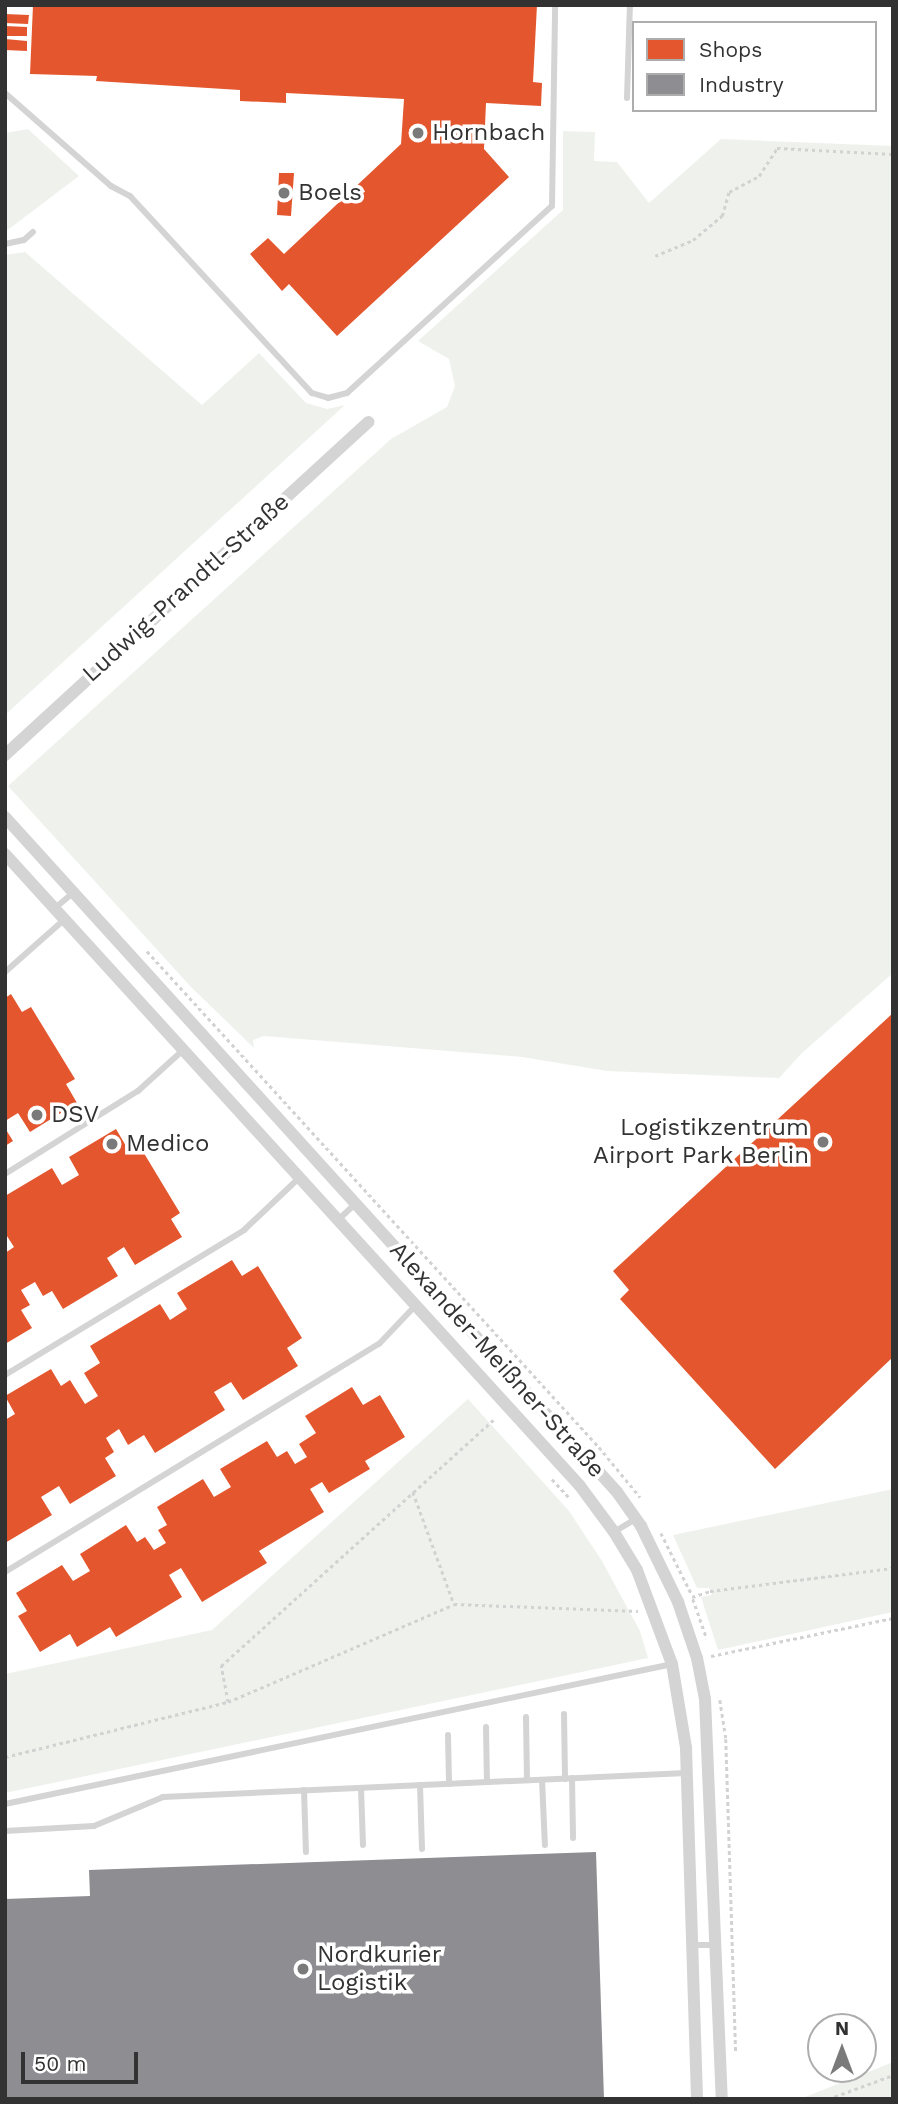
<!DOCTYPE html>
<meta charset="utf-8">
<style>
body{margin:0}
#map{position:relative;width:898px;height:2104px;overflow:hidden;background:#fff;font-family:"Work Sans",sans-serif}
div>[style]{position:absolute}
.green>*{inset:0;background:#eff2ec}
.shops>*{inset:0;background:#e4572e}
.industry>*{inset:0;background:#8d8d92}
.path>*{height:2.5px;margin-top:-1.25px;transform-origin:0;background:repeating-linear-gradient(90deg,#d2d2d2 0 3.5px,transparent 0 7px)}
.service>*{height:6px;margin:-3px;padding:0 3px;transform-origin:3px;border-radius:3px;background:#d4d4d4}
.minor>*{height:12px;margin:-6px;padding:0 6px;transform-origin:6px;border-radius:6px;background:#d4d4d4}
.dots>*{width:19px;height:19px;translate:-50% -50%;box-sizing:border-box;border:4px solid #fff;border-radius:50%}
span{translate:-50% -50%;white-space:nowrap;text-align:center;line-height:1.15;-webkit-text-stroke:7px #fff;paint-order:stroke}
.poi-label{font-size:24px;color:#323232}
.left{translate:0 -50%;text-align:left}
.right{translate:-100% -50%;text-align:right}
.street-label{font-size:24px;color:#323232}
.frame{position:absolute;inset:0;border:7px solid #323232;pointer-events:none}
.legend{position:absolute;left:632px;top:21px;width:245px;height:91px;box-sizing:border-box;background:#fff;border:2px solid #adadad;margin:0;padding:9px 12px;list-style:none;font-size:21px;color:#323232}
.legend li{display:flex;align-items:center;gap:14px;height:35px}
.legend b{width:35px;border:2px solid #adadad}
.north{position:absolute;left:807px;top:2013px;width:70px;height:70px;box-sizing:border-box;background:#fff;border:2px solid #adadad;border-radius:50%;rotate:0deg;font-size:19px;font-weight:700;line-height:28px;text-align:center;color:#323232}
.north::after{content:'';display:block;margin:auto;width:24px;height:32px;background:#7a7a7a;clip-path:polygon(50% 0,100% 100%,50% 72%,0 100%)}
.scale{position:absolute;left:21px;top:2052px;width:117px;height:32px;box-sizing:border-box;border:4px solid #323232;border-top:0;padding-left:9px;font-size:21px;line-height:24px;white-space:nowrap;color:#323232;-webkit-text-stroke:5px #fff;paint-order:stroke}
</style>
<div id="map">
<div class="green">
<i style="clip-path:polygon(28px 129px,79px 176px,5px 232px,5px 133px)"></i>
<i style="clip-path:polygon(563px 131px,595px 132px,594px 161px,617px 162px,649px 203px,721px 139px,893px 146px,893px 973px,802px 1053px,779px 1078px,607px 1071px,522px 1057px,264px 1036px,253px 1040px,254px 1048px,191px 987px,8px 786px,391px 439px,447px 407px,455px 386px,449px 359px,418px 341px,563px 210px)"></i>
<i style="clip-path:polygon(25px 252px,202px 405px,259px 353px,306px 403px,327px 409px,345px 405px,5px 715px,5px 255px)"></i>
<i style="clip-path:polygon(468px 1399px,569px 1511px,602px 1561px,640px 1631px,648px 1658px,5px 1793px,5px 1674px,212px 1630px)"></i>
<i style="clip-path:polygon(893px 1489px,893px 1612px,718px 1650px,701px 1597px,712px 1595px,709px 1588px,697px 1588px,673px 1535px)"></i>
<i style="clip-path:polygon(893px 2062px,893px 2099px,800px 2099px)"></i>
</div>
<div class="shops">
<i style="clip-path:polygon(33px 5px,537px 5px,533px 82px,542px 83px,541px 106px,486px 103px,484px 149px,509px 177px,337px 336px,289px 284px,282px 291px,250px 254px,268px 238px,284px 254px,401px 144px,404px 99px,286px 93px,286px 103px,240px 101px,240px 90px,96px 81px,97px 76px,30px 74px)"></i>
<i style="clip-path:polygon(5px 14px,29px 15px,28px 24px,5px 23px)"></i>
<i style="clip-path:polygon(5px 26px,27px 27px,27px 36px,5px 36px)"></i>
<i style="clip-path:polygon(5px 39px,27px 41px,27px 51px,5px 50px)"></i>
<i style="clip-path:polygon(279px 173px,294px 173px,291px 216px,277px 215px)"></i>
<i style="clip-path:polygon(11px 994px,22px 1012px,31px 1007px,75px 1079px,66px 1084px,77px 1103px,30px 1132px,18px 1113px,5px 1121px,5px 998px)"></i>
<i style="clip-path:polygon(893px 1013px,893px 1357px,775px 1469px,620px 1299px,629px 1290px,613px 1271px)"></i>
<i style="clip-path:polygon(5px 1128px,13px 1141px,5px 1146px)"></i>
<i style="clip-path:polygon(116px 1129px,126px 1146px,136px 1140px,180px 1213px,171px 1219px,182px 1237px,135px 1265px,124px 1247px,107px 1258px,118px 1276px,63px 1309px,52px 1291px,43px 1296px,35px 1282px,21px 1290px,30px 1305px,21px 1310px,32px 1328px,5px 1344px,5px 1253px,14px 1247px,5px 1233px,5px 1196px,52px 1168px,62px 1185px,79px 1175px,69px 1157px)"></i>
<i style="clip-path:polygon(232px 1260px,242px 1276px,258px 1266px,302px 1338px,287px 1348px,298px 1366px,243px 1400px,231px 1382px,214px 1392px,225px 1410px,155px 1453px,144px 1435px,128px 1445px,119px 1429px,106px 1438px,114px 1452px,105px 1458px,116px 1476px,70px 1504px,59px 1486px,41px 1497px,52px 1515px,5px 1543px,5px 1420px,15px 1414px,5px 1396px,51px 1369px,61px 1386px,70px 1380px,85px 1404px,98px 1396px,84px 1373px,100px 1363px,90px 1346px,160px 1304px,170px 1320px,187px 1309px,177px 1293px)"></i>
<i style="clip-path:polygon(352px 1387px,363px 1405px,380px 1395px,405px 1437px,365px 1461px,370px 1469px,329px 1493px,322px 1482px,310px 1489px,324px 1512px,259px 1551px,267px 1563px,202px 1602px,181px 1568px,169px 1575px,182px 1597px,116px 1637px,110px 1627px,77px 1647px,70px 1634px,40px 1652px,18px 1616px,27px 1611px,16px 1593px,62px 1565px,73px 1581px,90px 1571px,80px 1554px,126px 1525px,137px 1542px,145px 1537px,154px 1550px,166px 1543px,158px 1530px,167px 1525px,157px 1507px,203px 1479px,214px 1497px,231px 1487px,220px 1469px,267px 1441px,277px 1457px,287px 1451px,295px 1464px,307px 1457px,299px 1444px,316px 1433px,305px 1416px)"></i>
</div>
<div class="industry">
<i style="clip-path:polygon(596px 1852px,604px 2099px,5px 2099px,5px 1899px,90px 1896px,89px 1870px)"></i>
</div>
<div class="path">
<i style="left:655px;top:256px;width:41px;rotate:-22.8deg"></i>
<i style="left:693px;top:240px;width:38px;rotate:-40deg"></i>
<i style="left:722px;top:216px;width:25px;rotate:-74deg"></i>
<i style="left:729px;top:192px;width:34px;rotate:-28deg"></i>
<i style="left:759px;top:176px;width:33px;rotate:-57deg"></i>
<i style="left:777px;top:148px;width:116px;rotate:3deg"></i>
<i style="left:147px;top:951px;width:671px;rotate:47.66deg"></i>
<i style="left:599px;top:1447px;width:65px;rotate:50.6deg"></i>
<i style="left:552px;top:1479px;width:25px;rotate:47deg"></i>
<i style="left:413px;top:1492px;width:119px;rotate:69.9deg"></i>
<i style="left:661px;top:1533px;width:67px;rotate:63.4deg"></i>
<i style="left:692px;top:1597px;width:19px;rotate:-18deg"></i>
<i style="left:710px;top:1591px;width:184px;rotate:-7.2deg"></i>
<i style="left:693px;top:1599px;width:42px;rotate:70.7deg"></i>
<i style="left:711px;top:1656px;width:186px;rotate:-11.8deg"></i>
<i style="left:720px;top:1700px;width:39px;rotate:81deg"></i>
<i style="left:726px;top:1739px;width:314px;rotate:88.2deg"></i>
<i style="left:228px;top:1702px;width:37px;rotate:-101deg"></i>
<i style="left:221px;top:1666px;width:367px;rotate:-42.1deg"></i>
<i style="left:5px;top:1757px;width:230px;rotate:-13.9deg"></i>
<i style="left:228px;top:1702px;width:246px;rotate:-23.4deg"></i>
<i style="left:454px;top:1604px;width:184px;rotate:2.2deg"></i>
<i style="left:828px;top:2099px;width:69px;rotate:-20.3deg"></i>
</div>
<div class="service">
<i style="left:5px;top:93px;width:141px;rotate:41.3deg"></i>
<i style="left:111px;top:186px;width:21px;rotate:28deg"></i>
<i style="left:130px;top:196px;width:268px;rotate:47.3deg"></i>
<i style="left:312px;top:393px;width:17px;rotate:17deg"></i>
<i style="left:328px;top:398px;width:20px;rotate:-15deg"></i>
<i style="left:347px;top:393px;width:277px;rotate:-42.4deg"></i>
<i style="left:552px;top:206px;width:201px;rotate:-89.1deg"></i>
<i style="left:627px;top:98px;width:93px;rotate:-88.2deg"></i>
<i style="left:5px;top:244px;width:19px;rotate:-12deg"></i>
<i style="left:24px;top:240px;width:12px;rotate:-42deg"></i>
<i style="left:55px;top:908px;width:25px;rotate:-40deg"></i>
<i style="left:5px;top:972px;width:80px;rotate:-41.5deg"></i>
<i style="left:5px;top:1174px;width:157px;rotate:-32deg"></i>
<i style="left:138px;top:1091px;width:61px;rotate:-42.3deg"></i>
<i style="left:338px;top:1220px;width:23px;rotate:-43deg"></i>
<i style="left:5px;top:1375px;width:280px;rotate:-31.2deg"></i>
<i style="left:244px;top:1230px;width:76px;rotate:-43.4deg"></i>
<i style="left:614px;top:1532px;width:26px;rotate:-31deg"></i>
<i style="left:5px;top:1572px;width:438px;rotate:-31.4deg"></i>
<i style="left:379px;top:1344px;width:52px;rotate:-46.5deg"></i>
<i style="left:564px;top:1714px;width:65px;rotate:89.1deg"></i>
<i style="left:526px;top:1717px;width:63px;rotate:89.1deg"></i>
<i style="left:486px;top:1727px;width:55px;rotate:89deg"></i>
<i style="left:448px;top:1735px;width:49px;rotate:88.8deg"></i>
<i style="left:572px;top:1778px;width:60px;rotate:89deg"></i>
<i style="left:542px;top:1780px;width:65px;rotate:87.4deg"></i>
<i style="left:420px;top:1785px;width:64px;rotate:88.2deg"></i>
<i style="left:361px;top:1788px;width:57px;rotate:88deg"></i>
<i style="left:304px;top:1790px;width:62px;rotate:88.2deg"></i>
<i style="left:5px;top:1804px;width:682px;rotate:-11.85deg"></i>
<i style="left:5px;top:1831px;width:89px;rotate:-3.2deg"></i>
<i style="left:94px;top:1826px;width:75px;rotate:-22.8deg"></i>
<i style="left:163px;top:1797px;width:524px;rotate:-2.63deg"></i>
<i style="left:692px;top:1945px;width:23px"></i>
</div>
<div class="minor">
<i style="left:5px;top:755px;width:493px;rotate:-42.5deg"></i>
<i style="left:5px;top:817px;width:911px;rotate:47.8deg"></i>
<i style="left:617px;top:1492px;width:42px;rotate:54.8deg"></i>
<i style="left:641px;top:1526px;width:85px;rotate:64deg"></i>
<i style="left:678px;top:1602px;width:59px;rotate:71.3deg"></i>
<i style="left:697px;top:1658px;width:42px;rotate:79deg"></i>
<i style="left:705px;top:1699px;width:400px;rotate:87.6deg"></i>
<i style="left:5px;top:854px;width:854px;rotate:47.7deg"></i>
<i style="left:580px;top:1486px;width:57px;rotate:53.5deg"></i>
<i style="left:614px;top:1532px;width:44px;rotate:58.8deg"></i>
<i style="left:637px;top:1570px;width:100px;rotate:69.6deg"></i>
<i style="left:672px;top:1664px;width:85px;rotate:80.5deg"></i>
<i style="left:686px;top:1748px;width:351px;rotate:88.2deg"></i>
</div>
<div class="dots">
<i style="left:418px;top:133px;background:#7a7a7a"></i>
<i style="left:284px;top:193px;background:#7a7a7a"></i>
<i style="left:37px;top:1115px;background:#7a7a7a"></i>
<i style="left:823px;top:1142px;background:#7a7a7a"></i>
<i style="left:112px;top:1144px;background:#7a7a7a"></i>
<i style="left:303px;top:1969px;background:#7a7a7a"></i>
</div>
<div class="poi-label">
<span class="left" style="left:432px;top:133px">Hornbach</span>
<span class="left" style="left:298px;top:193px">Boels</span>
<span class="left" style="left:51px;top:1115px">DSV</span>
<span class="right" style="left:809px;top:1142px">Logistikzentrum<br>Airport Park Berlin</span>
<span class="left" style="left:126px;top:1144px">Medico</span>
<span class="left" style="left:317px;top:1969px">Nordkurier<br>Logistik</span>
</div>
<div class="street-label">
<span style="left:186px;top:588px;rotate:-42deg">Ludwig-Prandtl-Straße</span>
<span style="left:497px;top:1360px;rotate:48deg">Alexander-Meißner-Straße</span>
</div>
<div class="frame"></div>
<ul class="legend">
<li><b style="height:19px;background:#e4572e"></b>Shops</li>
<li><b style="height:19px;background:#8d8d92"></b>Industry</li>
</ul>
<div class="north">N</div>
<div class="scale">50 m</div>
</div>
